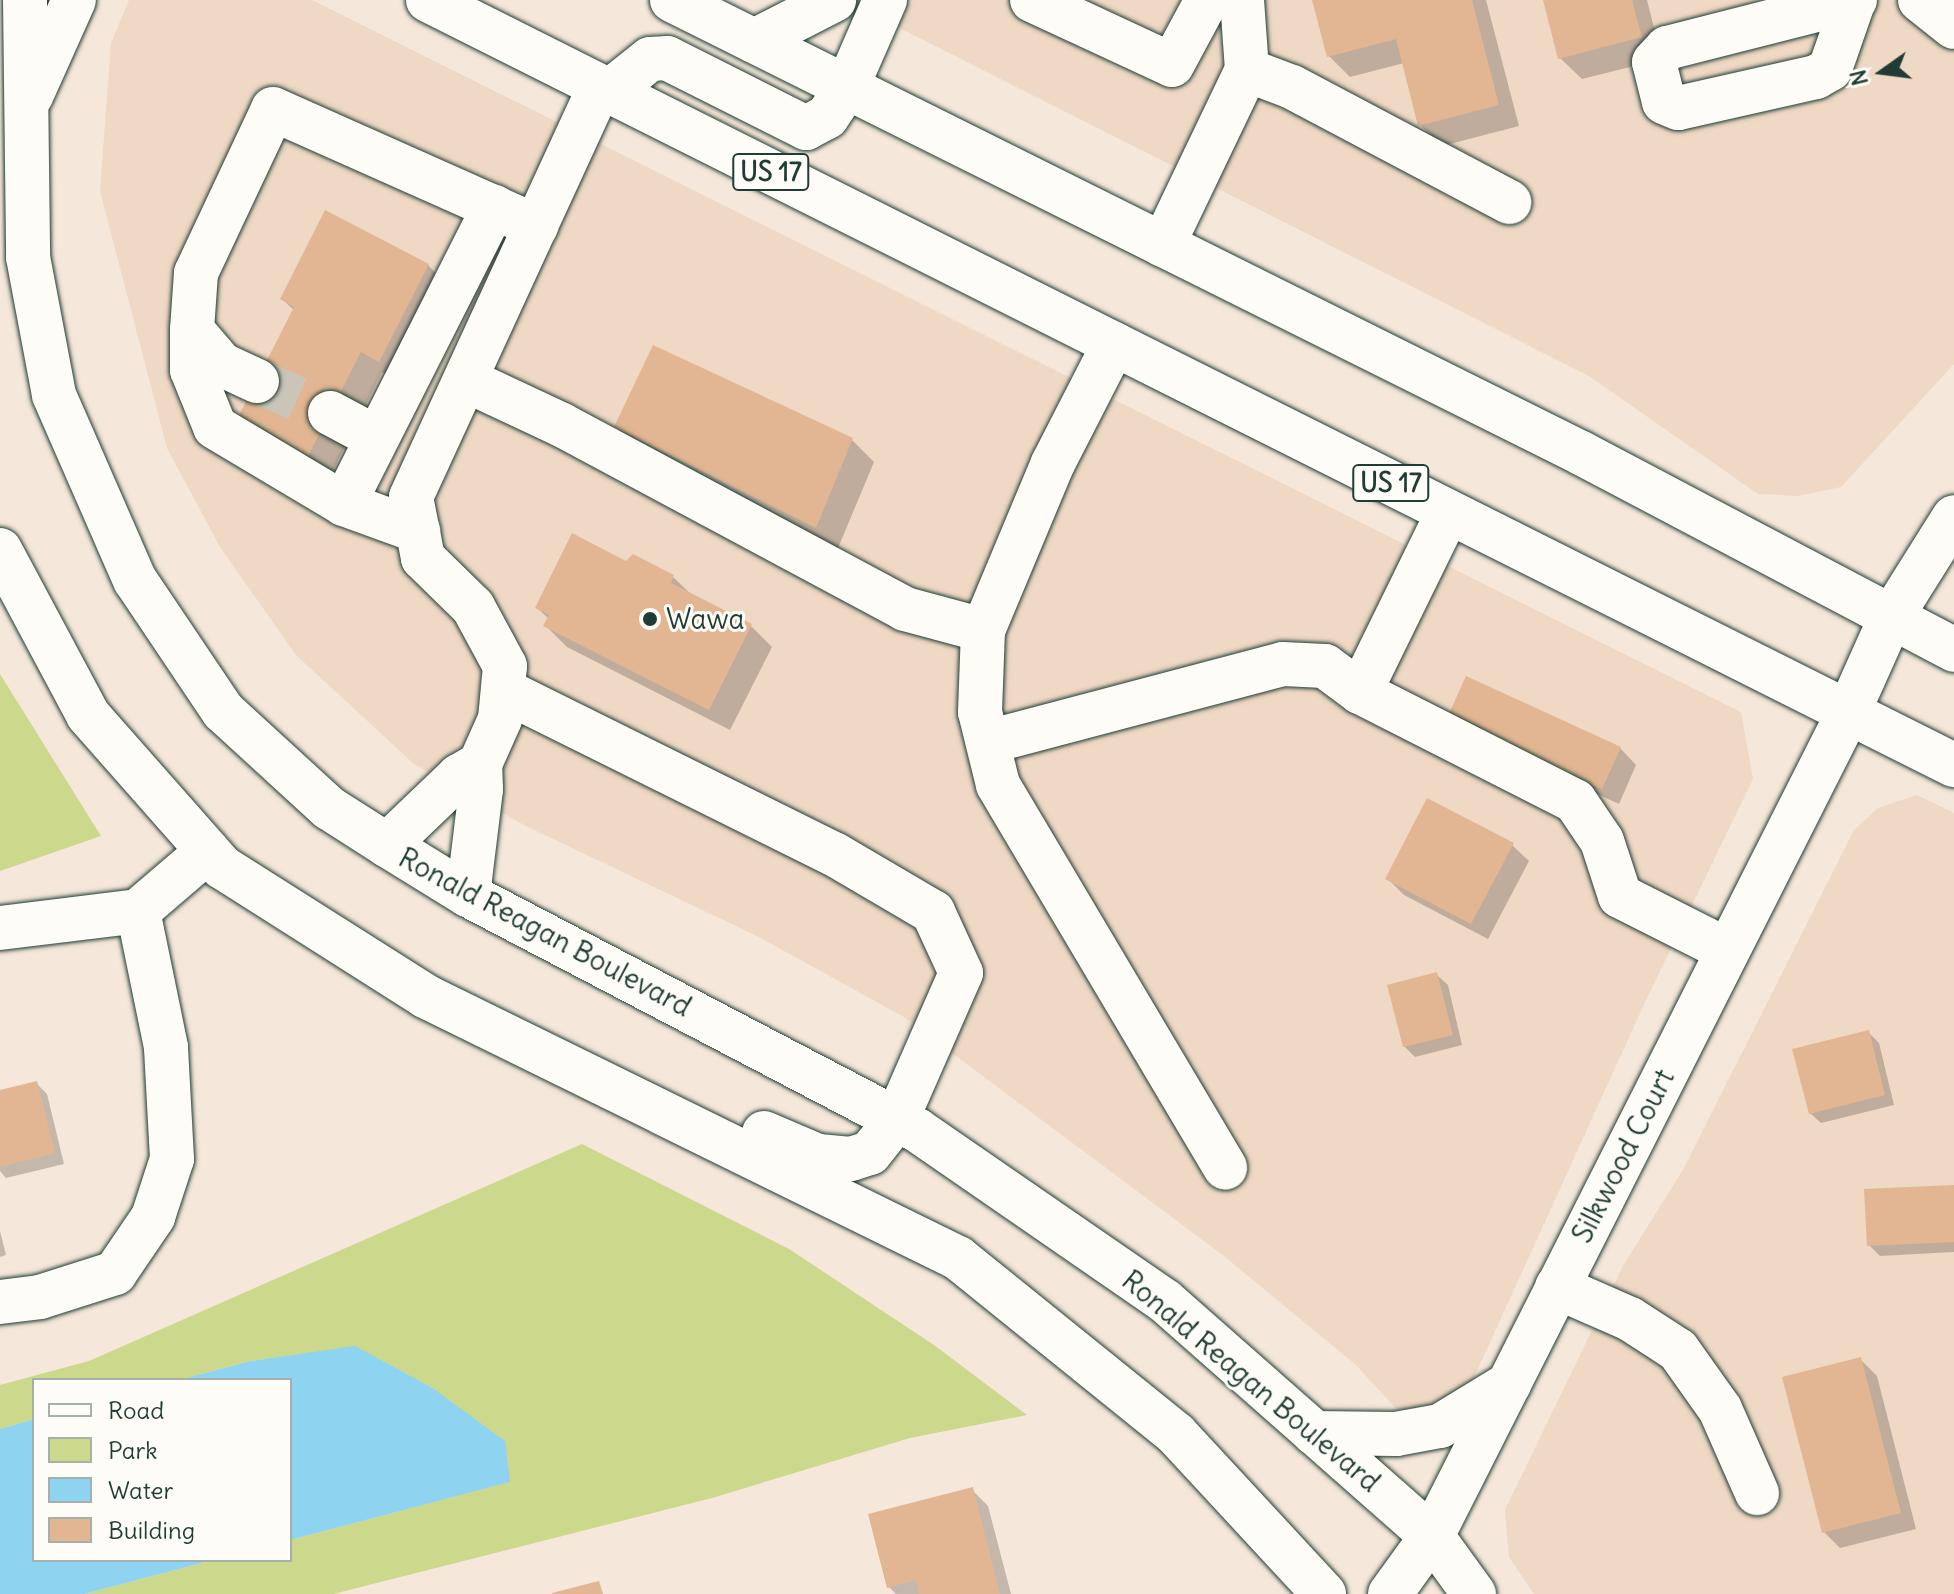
<!DOCTYPE html>
<style>
body{margin:0}
#map{position:relative;width:1954px;height:1594px;overflow:hidden;background:#f5e7d9;font-family:Delius,sans-serif}
div>[style]{position:absolute}
.built>*{inset:0;background:#efd8c4}
.green>*{inset:0;background:#ccd88b}
.water>*{inset:0;background:#8ed3ef}
.shadow>*{inset:0;background:#0003}
.building>*{inset:0;background:#e2b692}
.minor-tunnel>*{height:44px;margin-top:-22px;transform-origin:0;background:repeating-linear-gradient(90deg,#cac5b8 0 44px,transparent 0 66px)}
.roads{filter:drop-shadow(0 0 2px #1f3d34) drop-shadow(0 0 2px #1f3d34)}
.minor>*{height:44px;margin:-22px;padding:0 22px;transform-origin:22px;border-radius:22px;background:#fdfcf7}
.major>*{height:44px;margin:-22px;padding:0 22px;transform-origin:22px;border-radius:22px;background:#fdfcf7}
.dots>*{width:22px;height:22px;translate:-50% -50%;box-sizing:border-box;border:4px solid #fdfcf7;border-radius:50%}
span{translate:-50% -50%;white-space:nowrap;text-align:center;line-height:1.15;-webkit-text-stroke:6px #fdfcf7;paint-order:stroke}
.shield-label span{padding:2px 6px;background:#fdfcf7;border:2px solid;border-radius:6px;-webkit-text-stroke-width:0}
.shield-label{font-size:26px;color:#1f3d34;font-weight:700}
.poi-label{font-size:28px;color:#1f3d34}
.left{translate:0 -50%;text-align:left}
.street-label{font-size:28px;color:#1f3d34}
.legend{position:absolute;left:32px;top:1378px;width:260px;height:184px;box-sizing:border-box;background:#fdfcf7;border:2px solid #a4b0a9;margin:0;padding:10px 14px;list-style:none;font-size:24px;color:#1f3d34}
.legend li{display:flex;align-items:center;gap:16px;height:40px}
.legend b{width:40px;border:2px solid #a4b0a9}
.north{position:absolute;left:1842px;top:32px;width:80px;height:80px;-webkit-text-stroke:6px #fdfcf7;paint-order:stroke;rotate:256deg;font-size:22px;font-weight:700;line-height:32px;text-align:center;color:#1f3d34}
.north::after{content:'';display:block;margin:auto;width:28px;height:36px;background:#1f3d34;clip-path:polygon(50% 0,100% 100%,50% 72%,0 100%)}
</style>
<div id="map">
<div class="built">
<i style="clip-path:polygon(129px 0,312px 0,1741px 712px,1753px 779px,1647px 998px,1470px 1386px,1432px 1408px,1400px 1413px,1356px 1365px,1224px 1256px,904px 1017px,759px 937px,526px 826px,414px 764px,296px 655px,220px 547px,167px 448px,100px 191px,111px 43px)"></i>
<i style="clip-path:polygon(844px 0,1954px 0,1954px 364px,1841px 487px,1798px 496px,1758px 494px,1589px 376px)"></i>
<i style="clip-path:polygon(1917px 795px,1954px 813px,1954px 1594px,1534px 1594px,1509px 1557px,1505px 1510px,1623px 1266px,1684px 1168px,1854px 830px,1878px 808px)"></i>
</div>
<div class="green">
<i style="clip-path:polygon(0 674px,101px 836px,0 871px)"></i>
<i style="clip-path:polygon(582px 1144px,789px 1249px,934px 1345px,1027px 1415px,910px 1438px,712px 1498px,333px 1594px,84px 1594px,213px 1560px,290px 1560px,290px 1540px,509px 1482px,431px 1387px,355px 1347px,250px 1361px,179px 1380px,34px 1380px,34px 1419px,0 1429px,0 1385px,89px 1361px)"></i>
</div>
<div class="water">
<i style="clip-path:polygon(355px 1346px,431px 1387px,505px 1441px,510px 1482px,290px 1540px,290px 1380px,179px 1380px,250px 1361px)"></i>
<i style="clip-path:polygon(34px 1419px,34px 1560px,213px 1560px,84px 1594px,0 1594px,0 1429px)"></i>
</div>
<div class="shadow">
<i style="clip-path:polygon(1315px 0,1486px 0,1519px 126px,1442px 146px,1420px 125px,1404px 63px,1350px 77px,1329px 56px)"></i>
<i style="clip-path:polygon(1545px 0,1647px 0,1662px 59px,1582px 79px,1560px 58px)"></i>
<i style="clip-path:polygon(428px 265px,449px 287px,401px 382px,382px 372px,326px 484px,257px 448px,295px 311px,282px 299px)"></i>
<i style="clip-path:polygon(654px 348px,852px 440px,874px 462px,838px 548px,638px 448px,616px 427px)"></i>
<i style="clip-path:polygon(633px 557px,673px 577px,693px 596px,751px 626px,772px 647px,730px 730px,567px 647px,545px 625px,549px 619px,537px 608px,627px 564px)"></i>
<i style="clip-path:polygon(1466px 734px,1620px 748px,1636px 765px,1619px 804px)"></i>
<i style="clip-path:polygon(1512px 845px,1529px 861px,1488px 939px,1404px 895px,1388px 879px)"></i>
<i style="clip-path:polygon(1437px 975px,1448px 985px,1462px 1045px,1415px 1057px,1404px 1046px)"></i>
<i style="clip-path:polygon(1868px 1032px,1879px 1043px,1894px 1105px,1821px 1123px,1810px 1113px)"></i>
<i style="clip-path:polygon(36px 1083px,47px 1094px,64px 1164px,6px 1178px,0 1171px,0 1092px)"></i>
<i style="clip-path:polygon(1954px 1187px,1954px 1252px,1880px 1256px,1869px 1245px)"></i>
<i style="clip-path:polygon(0 1231px,6px 1255px,0 1257px)"></i>
<i style="clip-path:polygon(1860px 1359px,1877px 1376px,1916px 1529px,1840px 1548px,1824px 1532px)"></i>
<i style="clip-path:polygon(972px 1490px,988px 1506px,1011px 1594px,896px 1594px,889px 1587px)"></i>
</div>
<div class="building">
<i style="clip-path:polygon(1312px 0,1472px 0,1499px 105px,1418px 126px,1396px 39px,1327px 57px)"></i>
<i style="clip-path:polygon(1543px 0,1632px 0,1642px 37px,1558px 59px)"></i>
<i style="clip-path:polygon(325px 210px,429px 264px,379px 362px,361px 352px,304px 464px,233px 427px,294px 307px,280px 299px)"></i>
<i style="clip-path:polygon(653px 345px,853px 438px,816px 528px,614px 427px)"></i>
<i style="clip-path:polygon(572px 533px,626px 561px,633px 554px,674px 575px,671px 583px,752px 624px,709px 710px,543px 626px,549px 615px,535px 608px)"></i>
<i style="clip-path:polygon(1466px 676px,1621px 747px,1602px 789px,1447px 718px)"></i>
<i style="clip-path:polygon(1427px 798px,1514px 843px,1471px 924px,1385px 879px)"></i>
<i style="clip-path:polygon(1437px 972px,1453px 1035px,1403px 1047px,1387px 985px)"></i>
<i style="clip-path:polygon(1869px 1030px,1885px 1095px,1809px 1114px,1792px 1049px)"></i>
<i style="clip-path:polygon(37px 1081px,55px 1153px,0 1167px,0 1090px)"></i>
<i style="clip-path:polygon(1954px 1185px,1954px 1242px,1867px 1246px,1864px 1189px)"></i>
<i style="clip-path:polygon(1861px 1357px,1901px 1513px,1822px 1533px,1782px 1377px)"></i>
<i style="clip-path:polygon(973px 1487px,1000px 1594px,919px 1594px,916px 1580px,887px 1588px,868px 1514px)"></i>
<i style="clip-path:polygon(599px 1581px,603px 1594px,552px 1594px,552px 1593px)"></i>
</div>
<div class="minor-tunnel">
<i style="left:257px;top:381px;width:80px;rotate:23.7deg"></i>
</div>
<div class="roads">
<div class="minor">
<i style="left:1032px;top:0;width:154px;rotate:24.9deg"></i>
<i style="left:1172px;top:65px;width:74px;rotate:-61.7deg"></i>
<i style="left:1854px;top:0;width:73px;rotate:109.2deg"></i>
<i style="left:1830px;top:69px;width:16px;rotate:150deg"></i>
<i style="left:1816px;top:77px;width:141px;rotate:167.3deg"></i>
<i style="left:1678px;top:108px;width:15px;rotate:-157deg"></i>
<i style="left:1664px;top:102px;width:41px;rotate:-104deg"></i>
<i style="left:1654px;top:62px;width:19px;rotate:-47deg"></i>
<i style="left:1667px;top:48px;width:194px;rotate:-14.3deg"></i>
<i style="left:1920px;top:0;width:43px;rotate:38.5deg"></i>
<i style="left:754px;top:41px;width:90px;rotate:-27.1deg"></i>
<i style="left:1247px;top:70px;width:48px;rotate:20.7deg"></i>
<i style="left:1292px;top:87px;width:246px;rotate:27.9deg"></i>
<i style="left:847px;top:87px;width:95px;rotate:-66.4deg"></i>
<i style="left:1163px;top:245px;width:194px;rotate:-64.4deg"></i>
<i style="left:1247px;top:70px;width:70px;rotate:-94.1deg"></i>
<i style="left:192px;top:330px;width:40px;rotate:90deg"></i>
<i style="left:192px;top:370px;width:61px;rotate:68deg"></i>
<i style="left:215px;top:427px;width:150px;rotate:30.8deg"></i>
<i style="left:344px;top:504px;width:79px;rotate:20deg"></i>
<i style="left:1114px;top:344px;width:134px;rotate:117.1deg"></i>
<i style="left:1053px;top:463px;width:181px;rotate:112.7deg"></i>
<i style="left:983px;top:630px;width:82px;rotate:92.1deg"></i>
<i style="left:980px;top:712px;width:75px;rotate:76.1deg"></i>
<i style="left:998px;top:785px;width:445px;rotate:59.3deg"></i>
<i style="left:466px;top:380px;width:106px;rotate:25.1deg"></i>
<i style="left:562px;top:425px;width:389px;rotate:28.2deg"></i>
<i style="left:905px;top:609px;width:81px;rotate:15.1deg"></i>
<i style="left:257px;top:381px;width:38px;rotate:-155deg"></i>
<i style="left:222px;top:365px;width:46px;rotate:-130.6deg"></i>
<i style="left:192px;top:330px;width:57px;rotate:-86deg"></i>
<i style="left:196px;top:273px;width:181px;rotate:-64.8deg"></i>
<i style="left:273px;top:109px;width:288px;rotate:24deg"></i>
<i style="left:330px;top:413px;width:51px;rotate:28.1deg"></i>
<i style="left:344px;top:504px;width:333px;rotate:-63.2deg"></i>
<i style="left:503px;top:690px;width:369px;rotate:26.4deg"></i>
<i style="left:834px;top:854px;width:115px;rotate:30.4deg"></i>
<i style="left:933px;top:912px;width:67px;rotate:65.3deg"></i>
<i style="left:961px;top:973px;width:159px;rotate:113.7deg"></i>
<i style="left:1360px;top:692px;width:200px;rotate:-63.9deg"></i>
<i style="left:988px;top:742px;width:305px;rotate:-14.8deg"></i>
<i style="left:1283px;top:664px;width:42px;rotate:2.7deg"></i>
<i style="left:1325px;top:666px;width:44px;rotate:36.6deg"></i>
<i style="left:1360px;top:692px;width:241px;rotate:26.9deg"></i>
<i style="left:1575px;top:801px;width:48px;rotate:56deg"></i>
<i style="left:1602px;top:841px;width:58px;rotate:71.9deg"></i>
<i style="left:1620px;top:896px;width:120px;rotate:26.8deg"></i>
<i style="left:387px;top:845px;width:100px;rotate:-43.8deg"></i>
<i style="left:459px;top:776px;width:24px;rotate:-30deg"></i>
<i style="left:468px;top:895px;width:107px;rotate:-83deg"></i>
<i style="left:481px;top:789px;width:25px;rotate:-92deg"></i>
<i style="left:480px;top:764px;width:49px;rotate:-66deg"></i>
<i style="left:500px;top:719px;width:53px;rotate:-84.6deg"></i>
<i style="left:505px;top:666px;width:67px;rotate:-118.5deg"></i>
<i style="left:473px;top:607px;width:70px;rotate:-135.6deg"></i>
<i style="left:423px;top:558px;width:62px;rotate:-101.1deg"></i>
<i style="left:411px;top:497px;width:452px;rotate:-65.3deg"></i>
<i style="left:0;top:928px;width:139px;rotate:-7deg"></i>
<i style="left:138px;top:911px;width:92px;rotate:-40.6deg"></i>
<i style="left:1557px;top:1287px;width:80px;rotate:23.7deg"></i>
<i style="left:1630px;top:1319px;width:57px;rotate:32.9deg"></i>
<i style="left:1678px;top:1350px;width:72px;rotate:54.6deg"></i>
<i style="left:1720px;top:1409px;width:92px;rotate:66.2deg"></i>
<i style="left:0;top:1302px;width:40px;rotate:-7.1deg"></i>
<i style="left:40px;top:1297px;width:79px;rotate:-17.7deg"></i>
<i style="left:115px;top:1273px;width:68px;rotate:-55.8deg"></i>
<i style="left:153px;top:1217px;width:61px;rotate:-71.9deg"></i>
<i style="left:172px;top:1159px;width:112px;rotate:-93.1deg"></i>
<i style="left:166px;top:1047px;width:139px;rotate:-101.6deg"></i>
</div>
<div class="major">
<i style="left:25px;top:0;width:257px;rotate:89.3deg"></i>
<i style="left:28px;top:257px;width:140px;rotate:79.3deg"></i>
<i style="left:54px;top:395px;width:202px;rotate:66.4deg"></i>
<i style="left:135px;top:580px;width:158px;rotate:56.1deg"></i>
<i style="left:223px;top:711px;width:144px;rotate:42.5deg"></i>
<i style="left:329px;top:808px;width:69px;rotate:32.5deg"></i>
<i style="left:387px;top:845px;width:95px;rotate:31.7deg"></i>
<i style="left:468px;top:895px;width:507px;rotate:27.63deg"></i>
<i style="left:917px;top:1130px;width:301px;rotate:34.6deg"></i>
<i style="left:1165px;top:1301px;width:356px;rotate:41.4deg"></i>
<i style="left:1432px;top:1536px;width:72px;rotate:54.1deg"></i>
<i style="left:428px;top:0;width:1707px;rotate:26.63deg"></i>
<i style="left:672px;top:0;width:1016px;rotate:26.49deg"></i>
<i style="left:1581px;top:453px;width:422px;rotate:27.8deg"></i>
<i style="left:610px;top:91px;width:51px;rotate:-38.7deg"></i>
<i style="left:650px;top:59px;width:17px;rotate:-3deg"></i>
<i style="left:667px;top:58px;width:156px;rotate:26.7deg"></i>
<i style="left:806px;top:128px;width:24px;rotate:-28deg"></i>
<i style="left:827px;top:117px;width:36px;rotate:-56deg"></i>
<i style="left:31px;top:96px;width:105px;rotate:-65.9deg"></i>
<i style="left:0;top:550px;width:187px;rotate:61.9deg"></i>
<i style="left:88px;top:715px;width:203px;rotate:48.6deg"></i>
<i style="left:222px;top:867px;width:241px;rotate:32.4deg"></i>
<i style="left:425px;top:996px;width:594px;rotate:26.18deg"></i>
<i style="left:958px;top:1258px;width:280px;rotate:38.9deg"></i>
<i style="left:1176px;top:1434px;width:218px;rotate:47.2deg"></i>
<i style="left:764px;top:1133px;width:59px;rotate:23.1deg"></i>
<i style="left:818px;top:1156px;width:33px;rotate:5deg"></i>
<i style="left:851px;top:1159px;width:20px;rotate:-18deg"></i>
<i style="left:870px;top:1153px;width:43px;rotate:-51.5deg"></i>
<i style="left:1314px;top:1433px;width:82px;rotate:0.7deg"></i>
<i style="left:1396px;top:1434px;width:45px;rotate:-10.3deg"></i>
<i style="left:1440px;top:1426px;width:81px;rotate:-31.3deg"></i>
<i style="left:1390px;top:1594px;width:72px;rotate:-54.1deg"></i>
<i style="left:1432px;top:1536px;width:922px;rotate:-63.18deg"></i>
<i style="left:1848px;top:713px;width:103px;rotate:-65.9deg"></i>
<i style="left:1890px;top:619px;width:120px;rotate:-57.9deg"></i>
</div>
</div>
<div class="dots">
<i style="left:650px;top:619px;background:#1f3d34"></i>
</div>
<div class="shield-label">
<span style="left:771px;top:172px">US 17</span>
<span style="left:1391px;top:483px">US 17</span>
</div>
<div class="poi-label">
<span class="left" style="left:666px;top:619px">Wawa</span>
</div>
<div class="street-label">
<span style="left:545px;top:932px;rotate:28deg">Ronald Reagan Boulevard</span>
<span style="left:1623px;top:1156px;rotate:-63deg">Silkwood Court</span>
<span style="left:1251px;top:1381px;rotate:40deg">Ronald Reagan Boulevard</span>
</div>
<ul class="legend">
<li><b style="height:10px;background:#fdfcf7"></b>Road</li>
<li><b style="height:22px;background:#ccd88b"></b>Park</li>
<li><b style="height:22px;background:#8ed3ef"></b>Water</li>
<li><b style="height:22px;background:#e2b692"></b>Building</li>
</ul>
<div class="north">N</div>
</div>
